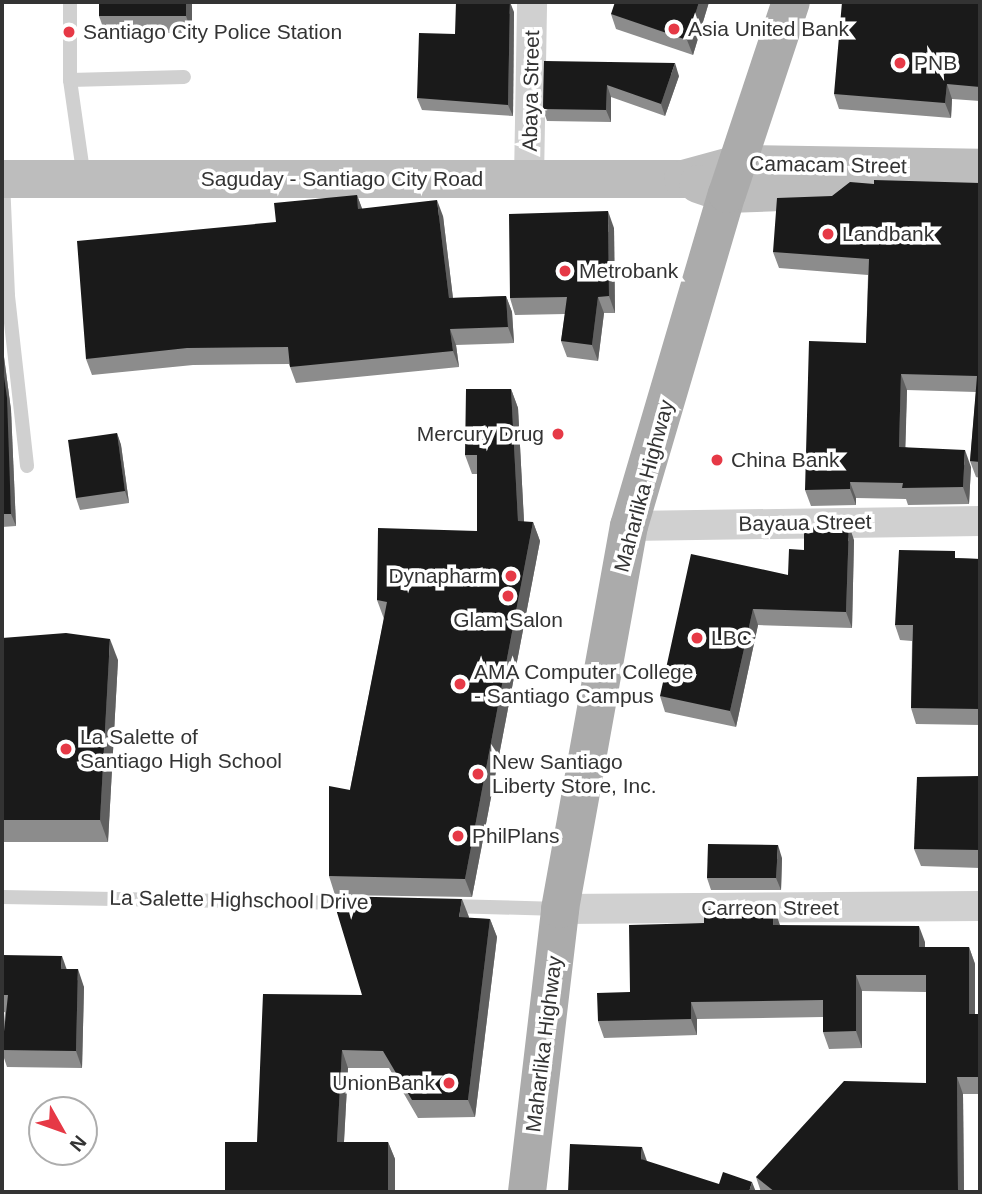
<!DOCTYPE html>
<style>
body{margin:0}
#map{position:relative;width:982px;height:1194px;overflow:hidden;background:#fff;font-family:Arial,sans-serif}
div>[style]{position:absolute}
.service>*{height:14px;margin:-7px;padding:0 7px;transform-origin:7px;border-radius:7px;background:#d0d0d0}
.minor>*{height:30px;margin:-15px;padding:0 15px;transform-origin:15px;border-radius:15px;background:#d0d0d0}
.secondary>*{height:38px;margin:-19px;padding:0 19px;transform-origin:19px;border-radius:19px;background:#bdbdbd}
.primary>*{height:38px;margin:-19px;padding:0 19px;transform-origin:19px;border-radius:19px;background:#ababab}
.wall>*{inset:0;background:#8c8c8c}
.shaded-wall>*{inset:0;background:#5f5f5f}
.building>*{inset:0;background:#1a1a1a}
.dots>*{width:19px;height:19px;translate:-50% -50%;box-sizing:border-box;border:4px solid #fff;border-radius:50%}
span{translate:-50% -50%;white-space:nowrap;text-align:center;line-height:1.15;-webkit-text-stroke:7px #fff;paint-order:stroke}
.poi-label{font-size:21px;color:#333}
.left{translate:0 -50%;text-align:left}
.right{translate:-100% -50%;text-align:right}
.street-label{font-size:21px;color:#333}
.frame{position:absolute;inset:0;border:4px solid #333;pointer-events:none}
.north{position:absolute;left:28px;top:1096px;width:70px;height:70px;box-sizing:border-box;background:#fff;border:2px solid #adadad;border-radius:50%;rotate:130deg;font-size:19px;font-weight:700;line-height:28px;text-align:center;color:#333}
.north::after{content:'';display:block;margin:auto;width:24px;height:32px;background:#e63946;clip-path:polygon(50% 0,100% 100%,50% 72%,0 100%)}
</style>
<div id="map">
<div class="service">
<i style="left:70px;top:2px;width:78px;rotate:90deg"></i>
<i style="left:70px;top:80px;width:99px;rotate:81.9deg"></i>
<i style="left:70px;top:80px;width:114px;rotate:-1.5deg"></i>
<i style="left:3px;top:181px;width:115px;rotate:87.5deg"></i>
<i style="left:8px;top:296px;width:171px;rotate:83.6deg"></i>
<i style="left:2px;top:897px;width:348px;rotate:1deg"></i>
<i style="left:448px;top:906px;width:112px;rotate:1.5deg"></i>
</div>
<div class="minor">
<i style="left:529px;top:179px;width:177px;rotate:-89deg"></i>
<i style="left:629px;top:526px;width:351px;rotate:-0.8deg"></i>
<i style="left:560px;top:909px;width:420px;rotate:-0.4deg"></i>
</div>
<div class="secondary">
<i style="left:2px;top:179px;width:681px"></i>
<i style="left:683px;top:179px;width:57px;rotate:-15.3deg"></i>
<i style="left:738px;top:164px;width:242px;rotate:0.9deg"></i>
<i style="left:698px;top:184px;width:31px;rotate:19deg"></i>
<i style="left:727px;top:194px;width:109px;rotate:-2.1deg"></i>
</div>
<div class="primary">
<i style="left:527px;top:1192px;width:285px;rotate:-83.3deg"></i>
<i style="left:560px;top:909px;width:389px;rotate:-79.8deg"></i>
<i style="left:629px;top:526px;width:346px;rotate:-73.6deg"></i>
<i style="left:727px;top:194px;width:202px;rotate:-71.6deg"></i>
</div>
<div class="wall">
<i style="clip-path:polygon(192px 2px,192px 33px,105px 33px,99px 16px)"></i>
<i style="clip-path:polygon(709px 2px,693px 55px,616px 29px,611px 14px)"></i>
<i style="clip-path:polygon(980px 2px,980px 101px,952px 99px,951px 118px,839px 109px,834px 94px)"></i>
<i style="clip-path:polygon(514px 12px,513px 116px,422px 110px,417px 98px,455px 34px)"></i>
<i style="clip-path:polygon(544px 61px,679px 76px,665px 116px,611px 97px,611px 122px,547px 121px,543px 109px)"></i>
<i style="clip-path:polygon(980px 183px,980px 478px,976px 477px,970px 461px,976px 392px,907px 390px,905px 447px,971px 467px,969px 504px,908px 505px,906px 499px,856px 498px,856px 505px,811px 506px,805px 490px,866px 343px,868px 275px,779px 268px,773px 252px,832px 196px,874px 184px)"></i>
<i style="clip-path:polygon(357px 195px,362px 209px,443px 216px,453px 298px,506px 296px,512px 312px,514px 343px,456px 345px,459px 367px,296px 383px,289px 364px,193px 365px,92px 375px,86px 359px,276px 222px)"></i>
<i style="clip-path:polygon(614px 228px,615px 313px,604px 313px,598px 361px,567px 357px,561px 341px,565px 314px,515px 315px,510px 298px)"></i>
<i style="clip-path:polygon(2px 342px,11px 410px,16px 526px,2px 527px)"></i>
<i style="clip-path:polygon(511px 389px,518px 408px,524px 522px,533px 522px,540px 541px,472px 897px,335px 895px,329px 876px,350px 790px,384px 619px,377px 600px,477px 531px,477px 474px,472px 474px,465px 455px)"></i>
<i style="clip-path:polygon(117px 433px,121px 445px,129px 503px,80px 510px,76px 498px)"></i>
<i style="clip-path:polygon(854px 540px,852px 628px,758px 625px,736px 727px,665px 712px,660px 696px,788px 575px,804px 550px)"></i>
<i style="clip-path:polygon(958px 558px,980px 559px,980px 725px,916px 724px,911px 708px,912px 641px,900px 640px,895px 625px)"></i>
<i style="clip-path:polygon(2px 638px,118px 660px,108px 842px,2px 842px)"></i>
<i style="clip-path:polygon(980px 776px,980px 868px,921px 866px,914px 849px)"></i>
<i style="clip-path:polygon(782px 858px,781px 890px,711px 890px,707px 878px)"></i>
<i style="clip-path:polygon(469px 917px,469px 918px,490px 919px,497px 937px,475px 1117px,418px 1118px,389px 1068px,348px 1068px,344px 1142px,388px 1142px,395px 1159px,257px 1142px,362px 995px)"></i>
<i style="clip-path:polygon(780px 925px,925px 942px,925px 947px,969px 947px,975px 964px,975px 1014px,980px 1014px,980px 1094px,963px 1094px,964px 1192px,761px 1192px,756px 1177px,926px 1083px,926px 992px,862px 991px,862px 1048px,829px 1049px,823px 1032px,823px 1017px,697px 1019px,697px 1035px,604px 1038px,598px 1021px,630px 992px)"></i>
<i style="clip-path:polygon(2px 955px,67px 969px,84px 987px,82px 1068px,7px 1067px,2px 1052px,2px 1042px,5px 1012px,2px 1013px)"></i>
</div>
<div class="shaded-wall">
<i style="clip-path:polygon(186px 2px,192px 2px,192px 33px,186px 16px)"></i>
<i style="clip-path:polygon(510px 2px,514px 12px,513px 116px,508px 105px)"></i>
<i style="clip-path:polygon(699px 2px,709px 2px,693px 55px,687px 40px)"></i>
<i style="clip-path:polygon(675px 63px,679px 76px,665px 116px,661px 104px)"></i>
<i style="clip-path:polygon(947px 84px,952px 99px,951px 118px,945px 103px)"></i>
<i style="clip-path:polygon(607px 85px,611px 97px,611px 122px,606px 110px)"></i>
<i style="clip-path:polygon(357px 195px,363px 211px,358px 209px)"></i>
<i style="clip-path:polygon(437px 200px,443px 216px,455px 315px,449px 298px)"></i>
<i style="clip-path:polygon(608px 211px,614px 228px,615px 313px,609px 296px)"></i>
<i style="clip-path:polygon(506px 296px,512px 312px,514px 343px,508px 327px)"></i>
<i style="clip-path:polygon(598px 297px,604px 313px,598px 361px,592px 345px)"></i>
<i style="clip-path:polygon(450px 329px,456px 345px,459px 367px,453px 351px)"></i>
<i style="clip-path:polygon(2px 342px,11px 410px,16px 526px,11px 514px,2px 362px)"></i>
<i style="clip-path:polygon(901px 374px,907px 390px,905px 463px,899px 447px)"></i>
<i style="clip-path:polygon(511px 389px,518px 408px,525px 540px,518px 521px)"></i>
<i style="clip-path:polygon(117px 433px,121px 445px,129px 503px,125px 491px)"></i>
<i style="clip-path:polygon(965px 450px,971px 467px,969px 504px,963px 487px)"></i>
<i style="clip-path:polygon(850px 482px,856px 498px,856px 505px,850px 489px)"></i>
<i style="clip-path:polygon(533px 522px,540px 541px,472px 897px,465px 879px)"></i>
<i style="clip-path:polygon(849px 525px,854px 540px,852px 628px,846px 612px)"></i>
<i style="clip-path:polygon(753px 609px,758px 625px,736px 727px,730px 711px)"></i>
<i style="clip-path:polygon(110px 639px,118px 660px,108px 842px,100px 820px)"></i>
<i style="clip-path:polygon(778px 845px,782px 858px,781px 890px,776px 878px)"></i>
<i style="clip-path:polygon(462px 899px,469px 917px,465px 935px,459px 917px)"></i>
<i style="clip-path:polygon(774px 908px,780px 925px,773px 925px)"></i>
<i style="clip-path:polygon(490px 919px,497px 937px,475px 1117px,468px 1100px)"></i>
<i style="clip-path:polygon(919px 926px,925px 942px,925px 964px,919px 947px)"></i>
<i style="clip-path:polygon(969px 947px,975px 964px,975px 1031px,969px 1014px)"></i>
<i style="clip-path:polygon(62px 956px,68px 973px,61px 969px)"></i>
<i style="clip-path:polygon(78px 969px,84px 987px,82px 1068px,76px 1051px)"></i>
<i style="clip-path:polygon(856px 975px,862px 991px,862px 1048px,856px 1031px)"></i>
<i style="clip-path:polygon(691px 1002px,697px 1019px,697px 1035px,691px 1019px)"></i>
<i style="clip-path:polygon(342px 1050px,348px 1068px,343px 1159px,337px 1142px)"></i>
<i style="clip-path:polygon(957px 1077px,963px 1094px,964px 1192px,958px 1192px)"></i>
<i style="clip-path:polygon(388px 1142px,395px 1159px,395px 1192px,388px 1192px)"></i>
<i style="clip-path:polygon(642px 1147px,648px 1164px,641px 1159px)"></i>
<i style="clip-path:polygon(752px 1182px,756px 1192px,749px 1192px)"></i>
</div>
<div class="building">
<i style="clip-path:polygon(99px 2px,186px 2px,186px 16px,99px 16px)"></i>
<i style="clip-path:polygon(456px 2px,510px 2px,508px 105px,417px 98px,419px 33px,455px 34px)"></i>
<i style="clip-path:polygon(615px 2px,699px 2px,687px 40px,611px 14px)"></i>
<i style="clip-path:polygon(842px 2px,980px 2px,980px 87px,947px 84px,945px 103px,834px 94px)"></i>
<i style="clip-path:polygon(544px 61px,675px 63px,661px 104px,607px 85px,606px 110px,543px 109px)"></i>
<i style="clip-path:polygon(874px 180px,980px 183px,980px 462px,970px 461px,977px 376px,901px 374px,899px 447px,965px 450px,963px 487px,902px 488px,903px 483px,850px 482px,850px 489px,805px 490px,809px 341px,866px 343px,869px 259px,773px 252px,777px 198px,832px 196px,850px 182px,874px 184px)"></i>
<i style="clip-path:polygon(357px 195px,358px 209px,437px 200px,449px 298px,506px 296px,508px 327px,450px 329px,453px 351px,290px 367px,288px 347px,187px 348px,86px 359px,77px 241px,276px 222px,274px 203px)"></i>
<i style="clip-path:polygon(608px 211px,609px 296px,598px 297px,592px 345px,561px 341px,567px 297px,510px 298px,509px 214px)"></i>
<i style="clip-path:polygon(2px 362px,7px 398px,11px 514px,2px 514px)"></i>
<i style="clip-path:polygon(466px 389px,511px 389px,518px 521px,533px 522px,465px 879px,329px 876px,329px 786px,350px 790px,387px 602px,377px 600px,378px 528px,477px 531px,477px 455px,465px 455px)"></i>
<i style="clip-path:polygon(117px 433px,125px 491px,76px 498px,68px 440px)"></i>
<i style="clip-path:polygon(804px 525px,849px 525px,846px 612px,753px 609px,730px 711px,660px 696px,691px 554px,788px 575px,789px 549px,804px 550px)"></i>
<i style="clip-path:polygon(899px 550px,955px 551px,955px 558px,980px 559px,980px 709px,911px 708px,913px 625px,895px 625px)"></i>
<i style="clip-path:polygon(66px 633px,110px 639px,100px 820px,2px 820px,2px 638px)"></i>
<i style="clip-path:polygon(980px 776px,980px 850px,914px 849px,917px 777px)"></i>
<i style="clip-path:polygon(708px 844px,778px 845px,776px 878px,707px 878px)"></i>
<i style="clip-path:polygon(332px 896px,462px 899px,459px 917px,490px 919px,468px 1100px,412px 1100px,383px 1051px,342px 1050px,337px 1142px,388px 1142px,388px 1192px,225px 1192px,225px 1142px,257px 1142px,263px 994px,362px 995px)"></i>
<i style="clip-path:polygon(774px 908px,773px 925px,919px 926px,919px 947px,969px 947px,969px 1014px,980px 1014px,980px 1077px,957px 1077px,958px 1192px,775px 1192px,756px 1177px,844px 1081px,926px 1083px,926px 975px,856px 975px,856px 1031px,823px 1032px,823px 1000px,691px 1002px,691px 1019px,598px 1021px,597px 993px,630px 992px,629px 925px,704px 923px,704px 909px)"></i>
<i style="clip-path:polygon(2px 955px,62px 956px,61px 969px,78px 969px,76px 1051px,2px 1050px,8px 995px,2px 995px)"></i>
<i style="clip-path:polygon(570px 1144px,642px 1147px,641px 1159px,719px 1184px,723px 1172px,752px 1182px,749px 1192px,568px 1192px)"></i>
<i style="clip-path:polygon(171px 1190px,171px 1192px,153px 1192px)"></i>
</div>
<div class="dots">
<i style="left:674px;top:29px;background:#e63946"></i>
<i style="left:69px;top:32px;background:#e63946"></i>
<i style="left:900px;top:63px;background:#e63946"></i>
<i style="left:828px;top:234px;background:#e63946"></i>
<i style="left:565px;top:271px;background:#e63946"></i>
<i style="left:558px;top:434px;background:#e63946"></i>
<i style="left:717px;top:460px;background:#e63946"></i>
<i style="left:511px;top:576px;background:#e63946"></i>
<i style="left:508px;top:596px;background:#e63946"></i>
<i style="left:697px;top:638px;background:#e63946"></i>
<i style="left:460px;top:684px;background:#e63946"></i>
<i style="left:66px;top:749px;background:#e63946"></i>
<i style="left:478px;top:774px;background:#e63946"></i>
<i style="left:458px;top:836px;background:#e63946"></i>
<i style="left:449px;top:1083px;background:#e63946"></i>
</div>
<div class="poi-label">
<span class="left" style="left:688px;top:29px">Asia United Bank</span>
<span class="left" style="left:83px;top:32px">Santiago City Police Station</span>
<span class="left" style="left:914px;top:63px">PNB</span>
<span class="left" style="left:842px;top:234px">Landbank</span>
<span class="left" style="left:579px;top:271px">Metrobank</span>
<span class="right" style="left:544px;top:434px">Mercury Drug</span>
<span class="left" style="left:731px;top:460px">China Bank</span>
<span class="right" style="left:497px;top:576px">Dynapharm</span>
<span style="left:508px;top:620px">Glam Salon</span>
<span class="left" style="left:711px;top:638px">LBC</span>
<span class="left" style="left:474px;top:684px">AMA Computer College<br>- Santiago Campus</span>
<span class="left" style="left:80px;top:749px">La Salette of<br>Santiago High School</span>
<span class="left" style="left:492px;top:774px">New Santiago<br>Liberty Store, Inc.</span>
<span class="left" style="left:472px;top:836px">PhilPlans</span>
<span class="right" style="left:435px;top:1083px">UnionBank</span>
</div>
<div class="street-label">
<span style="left:531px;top:91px;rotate:-89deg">Abaya Street</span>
<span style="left:828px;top:165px;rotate:1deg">Camacam Street</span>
<span style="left:342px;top:179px">Saguday - Santiago City Road</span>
<span style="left:644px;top:486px;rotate:-75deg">Maharlika Highway</span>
<span style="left:805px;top:523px;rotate:-1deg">Bayaua Street</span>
<span style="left:239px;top:900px;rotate:1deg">La Salette Highschool Drive</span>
<span style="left:770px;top:908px">Carreon Street</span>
<span style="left:544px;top:1044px;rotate:-83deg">Maharlika Highway</span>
</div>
<div class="frame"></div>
<div class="north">N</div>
</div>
